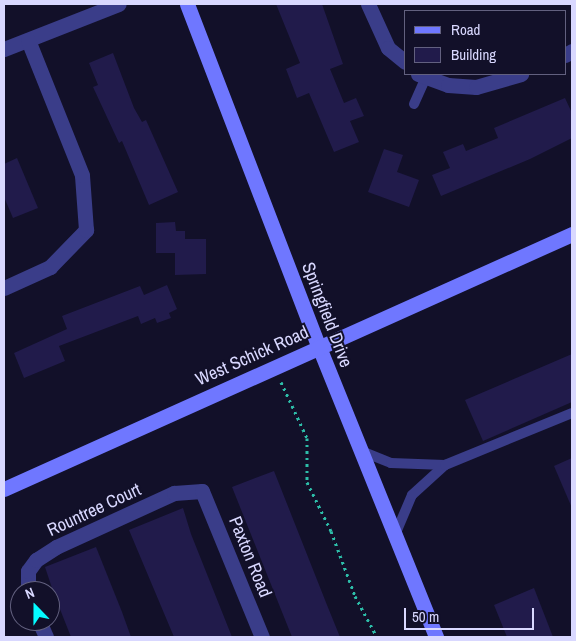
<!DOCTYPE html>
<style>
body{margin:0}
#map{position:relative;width:576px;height:641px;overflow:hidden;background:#121029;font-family:"Archivo Narrow",sans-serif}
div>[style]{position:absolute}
.building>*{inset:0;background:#211b4b}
.path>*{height:3px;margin-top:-1.5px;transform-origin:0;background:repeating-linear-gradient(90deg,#2dbea9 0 2.5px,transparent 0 6.5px)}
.lane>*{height:10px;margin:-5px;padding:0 5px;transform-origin:5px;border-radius:5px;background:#3a3d89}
.street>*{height:15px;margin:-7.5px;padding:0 7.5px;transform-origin:7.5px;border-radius:7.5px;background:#3a3d89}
.secondary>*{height:15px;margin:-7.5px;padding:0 7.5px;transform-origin:7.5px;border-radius:7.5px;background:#6f77ff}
span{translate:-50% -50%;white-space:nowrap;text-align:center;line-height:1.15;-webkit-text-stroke:4px #121029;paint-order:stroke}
.street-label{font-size:18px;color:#d9d8ff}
.frame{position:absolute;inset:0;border:5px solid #d9d8ff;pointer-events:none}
.legend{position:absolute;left:404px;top:10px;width:162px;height:65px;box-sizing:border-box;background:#121029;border:1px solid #62607f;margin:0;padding:6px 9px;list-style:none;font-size:15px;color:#d9d8ff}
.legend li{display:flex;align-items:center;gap:10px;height:25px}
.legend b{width:25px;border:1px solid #62607f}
.north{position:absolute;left:10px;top:581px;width:50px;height:50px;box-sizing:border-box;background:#121029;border:1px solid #62607f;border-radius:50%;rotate:338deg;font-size:14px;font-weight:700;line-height:20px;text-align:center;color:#d9d8ff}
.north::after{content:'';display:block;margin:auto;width:18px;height:22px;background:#04fbff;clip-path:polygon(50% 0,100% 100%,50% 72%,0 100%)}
.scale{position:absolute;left:404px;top:608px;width:130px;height:22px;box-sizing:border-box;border:2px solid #d9d8ff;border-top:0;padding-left:6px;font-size:15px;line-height:18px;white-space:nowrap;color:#d9d8ff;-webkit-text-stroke:4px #121029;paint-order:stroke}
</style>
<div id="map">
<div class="building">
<i style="clip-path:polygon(276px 4px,322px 4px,343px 64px,330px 69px,344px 103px,356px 98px,364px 116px,350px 121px,359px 142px,334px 152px,309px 93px,297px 98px,286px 69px,300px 63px)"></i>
<i style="clip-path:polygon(113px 53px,134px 108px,142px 122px,146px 120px,178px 192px,149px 205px,122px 141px,119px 143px,93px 87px,98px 85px,89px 63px)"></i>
<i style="clip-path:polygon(565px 98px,572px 113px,572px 138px,530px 159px,441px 196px,432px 175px,450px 168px,443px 152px,463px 144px,466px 151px,498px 138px,494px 128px)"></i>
<i style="clip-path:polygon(384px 149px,403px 155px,397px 172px,419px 180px,409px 207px,368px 192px)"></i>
<i style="clip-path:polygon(17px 158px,38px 208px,13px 218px,4px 197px,4px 164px)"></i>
<i style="clip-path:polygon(175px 222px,176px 231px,185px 231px,185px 239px,206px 239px,206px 274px,175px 275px,175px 253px,156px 253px,156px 223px)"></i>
<i style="clip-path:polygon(167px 285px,177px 309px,169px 313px,171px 318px,157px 323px,155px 318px,141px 324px,138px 316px,59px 346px,65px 361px,24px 378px,14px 353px,67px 329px,62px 316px,140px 286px,144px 295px)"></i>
<i style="clip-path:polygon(572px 354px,572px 402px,483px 441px,465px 400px)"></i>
<i style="clip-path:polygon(572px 458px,572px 508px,554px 466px)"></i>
<i style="clip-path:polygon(274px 471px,327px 605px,340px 637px,292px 637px,232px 487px)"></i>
<i style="clip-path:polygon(183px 508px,191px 534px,232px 637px,174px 637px,129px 530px)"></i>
<i style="clip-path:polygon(96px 547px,122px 612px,131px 637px,71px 637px,54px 594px,45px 567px)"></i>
<i style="clip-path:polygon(534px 588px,553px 637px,507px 637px,494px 605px)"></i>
</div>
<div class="path">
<i style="left:281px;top:382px;width:62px;rotate:65.1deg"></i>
<i style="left:307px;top:438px;width:44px;rotate:90deg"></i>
<i style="left:307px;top:482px;width:55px;rotate:63.9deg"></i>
<i style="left:331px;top:531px;width:69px;rotate:69.7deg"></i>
<i style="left:355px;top:596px;width:47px;rotate:61.8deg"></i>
</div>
<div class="lane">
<i style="left:414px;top:104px;width:30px;rotate:-66deg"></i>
<i style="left:361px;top:451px;width:32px;rotate:22deg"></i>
<i style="left:391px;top:463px;width:54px;rotate:2.1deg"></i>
<i style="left:395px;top:535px;width:43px;rotate:-67deg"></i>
<i style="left:412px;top:495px;width:45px;rotate:-42.3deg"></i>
<i style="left:445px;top:465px;width:137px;rotate:-22.3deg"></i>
</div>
<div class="street">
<i style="left:368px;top:4px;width:48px;rotate:65.6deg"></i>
<i style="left:388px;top:48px;width:22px;rotate:39deg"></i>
<i style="left:4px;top:49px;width:123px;rotate:-21.4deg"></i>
<i style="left:565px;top:55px;width:8px;rotate:-30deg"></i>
<i style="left:418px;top:74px;width:32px;rotate:20deg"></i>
<i style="left:448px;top:85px;width:28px;rotate:4deg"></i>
<i style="left:476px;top:87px;width:47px;rotate:-16.1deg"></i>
<i style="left:4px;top:288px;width:51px;rotate:-24.5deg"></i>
<i style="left:50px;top:267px;width:52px;rotate:-45.8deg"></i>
<i style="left:86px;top:230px;width:55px;rotate:-94.2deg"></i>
<i style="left:82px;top:175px;width:145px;rotate:-111.8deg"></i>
<i style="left:28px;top:591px;width:20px;rotate:-90deg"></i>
<i style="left:28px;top:571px;width:14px;rotate:-54deg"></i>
<i style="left:36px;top:560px;width:24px;rotate:-33deg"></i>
<i style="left:56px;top:547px;width:130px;rotate:-24.6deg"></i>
<i style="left:174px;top:493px;width:28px;rotate:-4deg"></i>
<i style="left:202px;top:491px;width:158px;rotate:67.7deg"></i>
<i style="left:39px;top:621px;width:17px;rotate:66deg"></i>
</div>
<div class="secondary">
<i style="left:187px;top:4px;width:368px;rotate:69deg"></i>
<i style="left:319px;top:347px;width:313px;rotate:68deg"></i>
<i style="left:4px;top:489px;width:623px;rotate:-24.18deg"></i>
</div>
<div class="street-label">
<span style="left:327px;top:315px;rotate:69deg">Springfield Drive</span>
<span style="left:252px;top:356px;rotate:-24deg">West Schick Road</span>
<span style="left:94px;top:510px;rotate:-25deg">Rountree Court</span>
<span style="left:250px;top:557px;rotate:68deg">Paxton Road</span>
</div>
<div class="frame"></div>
<ul class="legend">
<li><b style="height:6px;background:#6f77ff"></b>Road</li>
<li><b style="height:14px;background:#211b4b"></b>Building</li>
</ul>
<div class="north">N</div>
<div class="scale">50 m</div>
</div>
